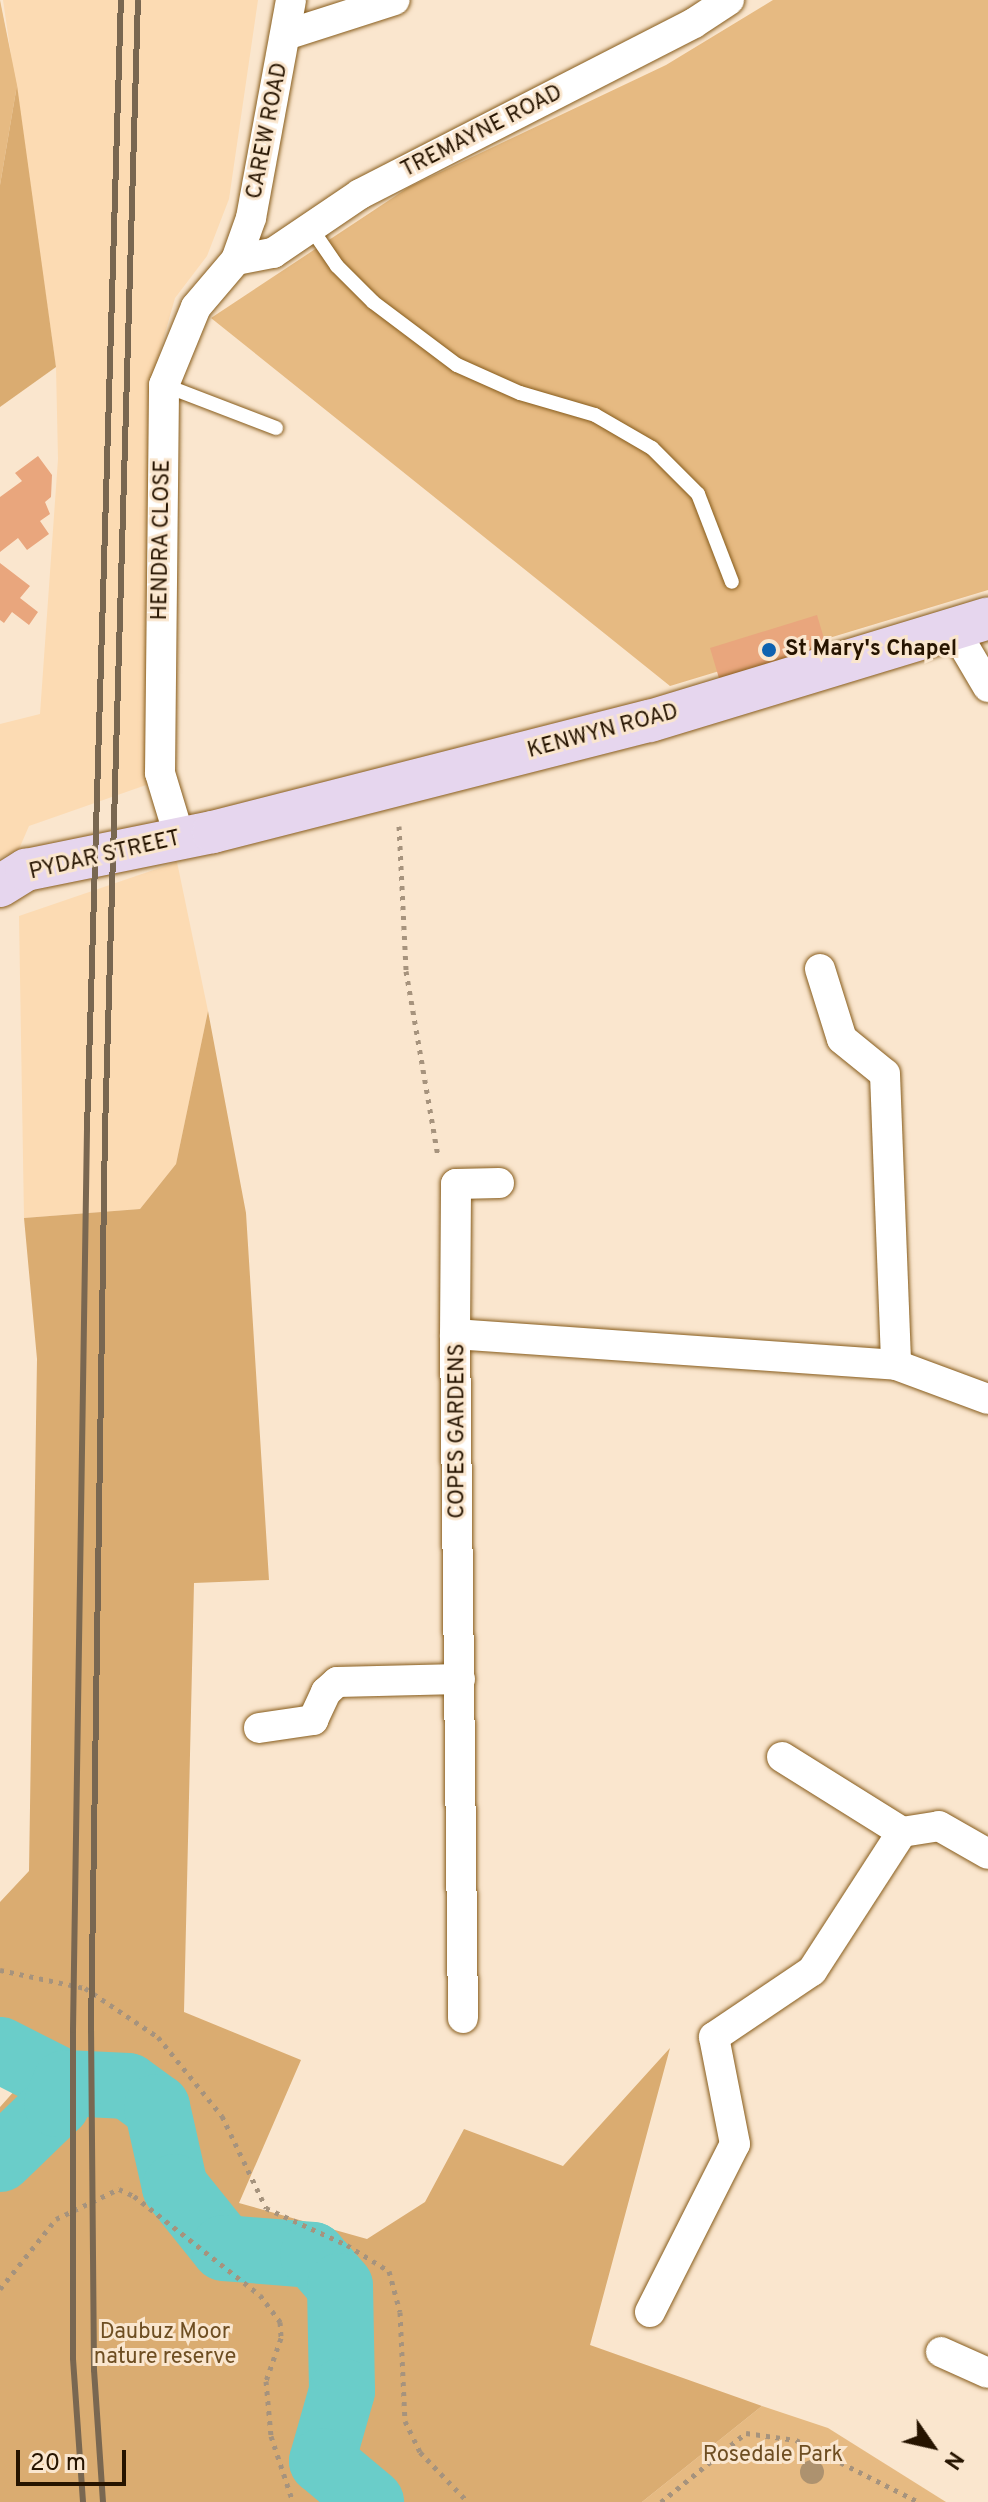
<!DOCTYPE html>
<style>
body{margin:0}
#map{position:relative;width:988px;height:2502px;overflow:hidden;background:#fae6ce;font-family:Overpass,sans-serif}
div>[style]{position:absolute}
.built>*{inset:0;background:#fcdbb3}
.green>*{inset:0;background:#e6ba82}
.forest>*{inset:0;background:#daac71}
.water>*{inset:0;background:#6acdc9}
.river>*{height:66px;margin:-33px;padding:0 33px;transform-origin:33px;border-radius:33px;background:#6acdc9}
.building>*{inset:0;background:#e9a67d}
.path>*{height:5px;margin-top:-2.5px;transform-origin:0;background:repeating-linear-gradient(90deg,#a6937d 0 4px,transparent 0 10px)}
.roads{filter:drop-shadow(0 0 2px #875c1c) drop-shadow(0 0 2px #875c1c)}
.lane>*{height:14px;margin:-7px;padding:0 7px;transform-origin:7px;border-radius:7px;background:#fff}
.street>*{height:30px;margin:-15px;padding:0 15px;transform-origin:15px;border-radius:15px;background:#fff}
.secondary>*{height:42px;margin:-21px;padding:0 21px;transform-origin:21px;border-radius:21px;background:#e6d6ee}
.rail>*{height:6px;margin:-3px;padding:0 3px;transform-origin:3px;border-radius:3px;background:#796751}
.trees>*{width:24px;height:24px;margin:-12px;border-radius:50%;background:#ad926f}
.dots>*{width:22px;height:22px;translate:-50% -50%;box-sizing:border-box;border:4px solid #fae6ce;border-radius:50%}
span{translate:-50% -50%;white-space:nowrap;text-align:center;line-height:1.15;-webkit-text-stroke:6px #fae6ce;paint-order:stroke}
.street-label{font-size:22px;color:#261400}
.poi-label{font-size:22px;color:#261400;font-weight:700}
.left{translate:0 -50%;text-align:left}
.park-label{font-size:22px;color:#6e4e22}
.north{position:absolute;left:892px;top:2406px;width:80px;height:80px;-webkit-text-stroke:6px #fae6ce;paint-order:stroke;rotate:124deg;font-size:22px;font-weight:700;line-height:32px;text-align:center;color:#261400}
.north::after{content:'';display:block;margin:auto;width:28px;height:36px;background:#261400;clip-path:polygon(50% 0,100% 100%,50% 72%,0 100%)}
.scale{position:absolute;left:16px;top:2450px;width:110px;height:36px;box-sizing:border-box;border:4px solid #261400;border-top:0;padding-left:10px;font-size:24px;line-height:28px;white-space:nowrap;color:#261400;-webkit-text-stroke:6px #fae6ce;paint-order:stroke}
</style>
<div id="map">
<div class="built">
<i style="clip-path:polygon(3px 0,258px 0,229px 199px,207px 256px,175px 298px,158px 358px,149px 784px,29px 826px,19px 849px,0 858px,0 724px,40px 714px,58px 459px,56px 367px)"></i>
<i style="clip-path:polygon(177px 862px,208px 1011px,176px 1164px,140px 1209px,24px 1218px,19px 916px)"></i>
</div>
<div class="green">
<i style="clip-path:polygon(0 0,17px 85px,0 185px)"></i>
<i style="clip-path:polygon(773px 0,988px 0,988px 590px,670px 686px,211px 318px,409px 187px,666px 65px)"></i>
<i style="clip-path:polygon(762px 2406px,828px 2428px,946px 2502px,642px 2502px)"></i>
</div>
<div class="forest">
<i style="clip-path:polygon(17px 85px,56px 367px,0 407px,0 185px)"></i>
<i style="clip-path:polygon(208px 1011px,246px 1213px,269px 1580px,194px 1583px,184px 2012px,301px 2060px,239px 2203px,367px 2239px,425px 2202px,464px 2129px,563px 2166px,670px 2048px,590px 2345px,762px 2406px,642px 2502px,0 2502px,0 2107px,25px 2079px,57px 2104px,128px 2103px,151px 2133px,153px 2170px,175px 2186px,131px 2064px,19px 2052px,0 2040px,0 1902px,29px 1871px,37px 1359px,24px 1218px,140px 1209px,176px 1164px)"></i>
</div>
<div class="water">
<i style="clip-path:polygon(0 2040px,19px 2052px,131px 2064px,175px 2097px,175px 2187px,153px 2170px,151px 2133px,128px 2103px,57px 2104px,0 2063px)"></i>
</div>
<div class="river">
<i style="left:0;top:2050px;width:73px;rotate:26.9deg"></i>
<i style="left:65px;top:2083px;width:63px;rotate:2.7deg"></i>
<i style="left:128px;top:2086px;width:36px;rotate:36deg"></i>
<i style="left:157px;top:2107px;width:82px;rotate:77.3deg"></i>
<i style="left:175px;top:2187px;width:78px;rotate:51.2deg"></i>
<i style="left:224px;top:2248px;width:89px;rotate:4.5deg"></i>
<i style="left:313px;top:2255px;width:41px;rotate:48.9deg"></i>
<i style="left:340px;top:2286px;width:105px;rotate:88.9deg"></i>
<i style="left:342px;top:2391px;width:73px;rotate:105.9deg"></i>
<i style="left:322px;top:2461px;width:64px;rotate:39.9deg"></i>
<i style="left:0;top:2159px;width:79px;rotate:-44deg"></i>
<i style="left:57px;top:2104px;width:22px;rotate:-69deg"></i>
</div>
<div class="building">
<i style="clip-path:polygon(38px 456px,52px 475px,51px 497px,45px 502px,50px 514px,40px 521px,49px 534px,27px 550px,18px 538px,0 552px,0 497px,22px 481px,15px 473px)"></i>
<i style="clip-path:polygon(0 563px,30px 586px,20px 598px,38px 612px,29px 625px,12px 612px,4px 623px,0 620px)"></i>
<i style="clip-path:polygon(817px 615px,828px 652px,721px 685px,710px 648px)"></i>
</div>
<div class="path">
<i style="left:399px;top:826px;width:145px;rotate:87.2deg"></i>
<i style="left:406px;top:971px;width:188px;rotate:80.2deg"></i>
<i style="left:0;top:1970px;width:87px;rotate:12deg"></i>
<i style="left:85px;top:1988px;width:88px;rotate:33.9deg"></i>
<i style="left:158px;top:2037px;width:102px;rotate:51deg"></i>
<i style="left:222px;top:2116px;width:102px;rotate:64.4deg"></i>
<i style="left:266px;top:2208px;width:89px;rotate:24.6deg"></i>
<i style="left:347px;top:2245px;width:49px;rotate:31.8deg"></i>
<i style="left:389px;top:2271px;width:42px;rotate:75deg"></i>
<i style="left:400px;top:2312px;width:109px;rotate:87.4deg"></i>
<i style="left:405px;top:2421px;width:34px;rotate:64deg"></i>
<i style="left:420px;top:2452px;width:69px;rotate:46.2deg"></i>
<i style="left:0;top:2289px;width:90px;rotate:-51.3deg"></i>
<i style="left:56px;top:2219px;width:70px;rotate:-25.5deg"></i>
<i style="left:119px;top:2189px;width:17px;rotate:25deg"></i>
<i style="left:134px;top:2196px;width:160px;rotate:38.2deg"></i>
<i style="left:260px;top:2295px;width:34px;rotate:53deg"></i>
<i style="left:280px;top:2322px;width:16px;rotate:86deg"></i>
<i style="left:281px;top:2338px;width:46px;rotate:109.2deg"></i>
<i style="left:266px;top:2381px;width:55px;rotate:84.8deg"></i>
<i style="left:271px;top:2436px;width:70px;rotate:71.6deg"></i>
<i style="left:661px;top:2502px;width:109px;rotate:-39.1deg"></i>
<i style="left:746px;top:2433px;width:50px;rotate:8deg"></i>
<i style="left:796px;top:2440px;width:138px;rotate:26.8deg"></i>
</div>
<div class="roads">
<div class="lane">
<i style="left:311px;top:228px;width:46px;rotate:55.6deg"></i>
<i style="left:337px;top:266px;width:51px;rotate:45deg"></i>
<i style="left:373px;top:302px;width:105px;rotate:36.9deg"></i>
<i style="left:457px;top:365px;width:69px;rotate:24deg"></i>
<i style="left:520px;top:393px;width:78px;rotate:16.3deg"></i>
<i style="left:595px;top:415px;width:66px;rotate:30.1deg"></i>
<i style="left:652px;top:448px;width:65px;rotate:45deg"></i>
<i style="left:698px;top:494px;width:94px;rotate:68.9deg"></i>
<i style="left:164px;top:385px;width:120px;rotate:21deg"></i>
</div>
<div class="street">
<i style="left:286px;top:35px;width:114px;rotate:-17.8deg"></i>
<i style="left:236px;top:260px;width:38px;rotate:-11deg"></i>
<i style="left:273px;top:253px;width:105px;rotate:-34.1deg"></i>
<i style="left:360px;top:194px;width:375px;rotate:-27.1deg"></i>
<i style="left:694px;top:23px;width:42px;rotate:-33.3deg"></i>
<i style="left:955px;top:631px;width:65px;rotate:59.5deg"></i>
<i style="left:180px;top:839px;width:69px;rotate:-106.9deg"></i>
<i style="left:160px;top:773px;width:388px;rotate:-89.4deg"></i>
<i style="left:164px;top:385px;width:84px;rotate:-67.7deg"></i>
<i style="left:196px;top:307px;width:62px;rotate:-49.6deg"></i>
<i style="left:236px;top:260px;width:45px;rotate:-70.3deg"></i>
<i style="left:251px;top:218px;width:222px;rotate:-79.6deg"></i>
<i style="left:820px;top:969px;width:73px;rotate:72.6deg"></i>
<i style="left:842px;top:1039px;width:55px;rotate:39.1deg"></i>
<i style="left:885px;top:1074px;width:291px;rotate:87.8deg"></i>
<i style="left:455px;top:1334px;width:150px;rotate:-89.6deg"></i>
<i style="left:456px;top:1184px;width:43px;rotate:-1.3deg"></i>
<i style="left:259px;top:1728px;width:55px;rotate:-8.4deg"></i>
<i style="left:313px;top:1720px;width:31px;rotate:-65deg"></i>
<i style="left:326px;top:1692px;width:15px;rotate:-42deg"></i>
<i style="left:337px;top:1682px;width:123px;rotate:-1.4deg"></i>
<i style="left:782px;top:1757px;width:142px;rotate:32deg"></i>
<i style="left:902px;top:1832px;width:37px;rotate:-9deg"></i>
<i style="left:939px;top:1826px;width:56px;rotate:29.7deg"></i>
<i style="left:463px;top:2018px;width:684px;rotate:-90.67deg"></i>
<i style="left:455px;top:1334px;width:442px;rotate:4deg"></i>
<i style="left:896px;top:1365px;width:98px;rotate:20.3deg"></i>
<i style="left:650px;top:2312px;width:188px;rotate:-63.2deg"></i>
<i style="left:735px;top:2144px;width:109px;rotate:-101.1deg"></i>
<i style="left:714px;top:2037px;width:118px;rotate:-34deg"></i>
<i style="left:812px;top:1971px;width:166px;rotate:-57.1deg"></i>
<i style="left:941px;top:2352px;width:51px;rotate:24.1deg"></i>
</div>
<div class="secondary">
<i style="left:0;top:886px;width:31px;rotate:-32deg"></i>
<i style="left:26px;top:870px;width:191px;rotate:-11.5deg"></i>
<i style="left:213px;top:832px;width:451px;rotate:-14.3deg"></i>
<i style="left:650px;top:721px;width:353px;rotate:-16.9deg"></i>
</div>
</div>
<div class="rail">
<i style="left:83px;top:2502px;width:144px;rotate:-94deg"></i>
<i style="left:73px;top:2358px;width:328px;rotate:-90deg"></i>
<i style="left:73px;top:2030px;width:901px;rotate:-89.11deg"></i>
<i style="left:87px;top:1129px;width:1130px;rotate:-88.28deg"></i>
<i style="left:103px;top:2502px;width:132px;rotate:-93.9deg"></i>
<i style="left:94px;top:2370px;width:339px;rotate:-90.5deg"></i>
<i style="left:91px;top:2031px;width:901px;rotate:-89.11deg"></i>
<i style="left:105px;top:1130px;width:1130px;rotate:-88.33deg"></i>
</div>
<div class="trees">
<i style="left:812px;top:2472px"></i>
</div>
<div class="dots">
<i style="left:769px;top:650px;background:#0e62b0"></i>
</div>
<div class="street-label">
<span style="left:268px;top:131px;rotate:-79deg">CAREW ROAD</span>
<span style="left:482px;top:132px;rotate:-27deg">TREMAYNE ROAD</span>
<span style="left:162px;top:540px;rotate:-89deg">HENDRA CLOSE</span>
<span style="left:603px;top:732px;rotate:-15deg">KENWYN ROAD</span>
<span style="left:105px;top:856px;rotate:-13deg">PYDAR STREET</span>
<span style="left:458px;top:1431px;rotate:-90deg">COPES GARDENS</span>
</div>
<div class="poi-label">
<span class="left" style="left:785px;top:650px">St Mary's Chapel</span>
</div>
<div class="park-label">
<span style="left:165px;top:2345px">Daubuz Moor<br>nature reserve</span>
<span style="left:773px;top:2456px">Rosedale Park</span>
</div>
<div class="north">N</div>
<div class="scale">20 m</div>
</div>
